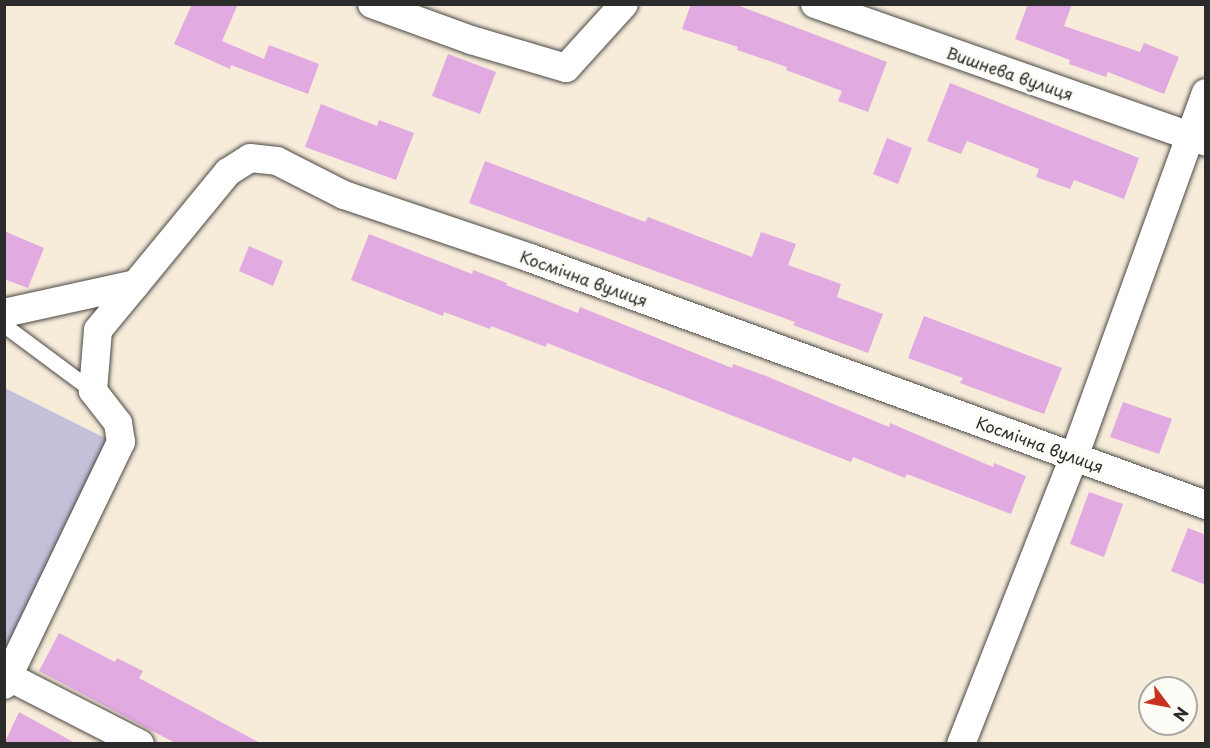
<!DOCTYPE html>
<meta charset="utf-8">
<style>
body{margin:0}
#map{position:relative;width:1210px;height:748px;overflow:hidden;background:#f7ecda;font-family:"Playpen Sans",sans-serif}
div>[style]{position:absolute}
.industrial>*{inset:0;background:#c5c0da}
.building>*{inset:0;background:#e1aae0}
.roads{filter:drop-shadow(0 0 2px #4a4845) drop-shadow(0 0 2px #4a4845)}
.service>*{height:15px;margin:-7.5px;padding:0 7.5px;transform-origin:7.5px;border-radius:7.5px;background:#fff}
.minor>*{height:28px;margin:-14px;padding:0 14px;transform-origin:14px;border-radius:14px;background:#fff}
span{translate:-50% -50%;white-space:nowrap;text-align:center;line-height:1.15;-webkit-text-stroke:6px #fdfcf7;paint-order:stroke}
.street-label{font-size:16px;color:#2b2b2b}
.frame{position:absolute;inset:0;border:6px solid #2b2b2b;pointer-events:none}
.north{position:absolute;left:1138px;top:676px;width:60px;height:60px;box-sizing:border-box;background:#fdfcf7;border:2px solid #a9a8a5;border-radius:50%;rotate:122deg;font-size:16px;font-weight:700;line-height:24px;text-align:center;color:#2b2b2b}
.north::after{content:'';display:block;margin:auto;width:21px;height:27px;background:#c8321e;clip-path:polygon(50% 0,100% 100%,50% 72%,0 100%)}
</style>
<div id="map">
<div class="industrial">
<i style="clip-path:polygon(5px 388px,109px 440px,5px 656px)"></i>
</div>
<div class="building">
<i style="clip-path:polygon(192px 4px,238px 4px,222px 41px,264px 59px,269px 45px,319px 64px,308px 94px,231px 65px,230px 69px,174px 44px)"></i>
<i style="clip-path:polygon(691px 4px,734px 4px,887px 62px,868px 112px,838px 101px,842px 91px,786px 70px,787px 67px,737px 50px,738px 47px,682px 29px)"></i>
<i style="clip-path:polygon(1028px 4px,1072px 4px,1064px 26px,1140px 52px,1144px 43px,1179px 57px,1164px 94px,1108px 72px,1106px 77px,1069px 64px,1070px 60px,1015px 39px)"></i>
<i style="clip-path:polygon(448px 54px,496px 72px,480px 114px,432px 96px)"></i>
<i style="clip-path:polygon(950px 83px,1139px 158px,1124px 199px,1074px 180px,1070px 189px,1036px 177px,1039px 169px,967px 141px,961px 154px,927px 141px)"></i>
<i style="clip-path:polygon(321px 104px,377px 126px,379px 120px,414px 133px,396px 180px,305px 147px)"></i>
<i style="clip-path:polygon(887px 138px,912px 148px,898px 184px,873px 174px)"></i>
<i style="clip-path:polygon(485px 161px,645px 222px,648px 217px,752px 257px,761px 232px,796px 244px,788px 265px,841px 284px,837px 297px,883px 314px,868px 353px,793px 325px,795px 322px,469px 203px)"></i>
<i style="clip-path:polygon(4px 231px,44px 248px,28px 288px,4px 279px)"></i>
<i style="clip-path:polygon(369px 234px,472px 274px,473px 270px,507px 283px,506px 285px,578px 313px,580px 307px,732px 368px,733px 364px,766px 376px,889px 427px,890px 423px,993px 467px,994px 463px,1026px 476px,1011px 514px,907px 474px,905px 478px,853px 457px,851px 462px,547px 343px,546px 347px,491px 326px,490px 329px,444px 312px,443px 316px,351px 280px)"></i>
<i style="clip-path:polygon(249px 246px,283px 261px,273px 286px,239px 271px)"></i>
<i style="clip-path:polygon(924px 316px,1062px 368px,1044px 414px,960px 383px,963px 378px,908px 358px)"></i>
<i style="clip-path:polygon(1123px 402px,1172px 419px,1159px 454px,1110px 437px)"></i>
<i style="clip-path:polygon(1089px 492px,1123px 504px,1104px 557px,1070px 544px)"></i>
<i style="clip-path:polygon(1188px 528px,1206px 535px,1206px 585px,1171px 571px)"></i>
<i style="clip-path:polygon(59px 633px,115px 662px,117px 658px,143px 671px,139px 678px,262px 744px,177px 744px,39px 671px)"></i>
<i style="clip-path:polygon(19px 712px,77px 744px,4px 744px)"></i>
</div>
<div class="roads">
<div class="service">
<i style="left:4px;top:325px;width:111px;rotate:36.6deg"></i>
</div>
<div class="minor">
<i style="left:372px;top:4px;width:105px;rotate:20deg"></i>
<i style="left:471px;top:40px;width:99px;rotate:16.4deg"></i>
<i style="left:566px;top:68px;width:86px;rotate:-47.8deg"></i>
<i style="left:815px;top:4px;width:415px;rotate:19.4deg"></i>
<i style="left:4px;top:313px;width:135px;rotate:-12.4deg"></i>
<i style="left:136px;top:284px;width:145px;rotate:-50.6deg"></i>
<i style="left:228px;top:172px;width:26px;rotate:-32deg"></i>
<i style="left:250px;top:158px;width:27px;rotate:6deg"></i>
<i style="left:277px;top:161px;width:75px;rotate:26.9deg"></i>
<i style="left:344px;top:195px;width:196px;rotate:18.7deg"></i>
<i style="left:530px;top:258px;width:720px;rotate:20.07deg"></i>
<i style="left:9px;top:677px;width:147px;rotate:27.1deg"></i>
<i style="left:4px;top:685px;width:270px;rotate:-64.3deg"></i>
<i style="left:121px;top:442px;width:19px;rotate:-99deg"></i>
<i style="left:118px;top:423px;width:41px;rotate:-128deg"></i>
<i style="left:93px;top:391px;width:61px;rotate:-85.3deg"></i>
<i style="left:98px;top:330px;width:60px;rotate:-50.4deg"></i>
<i style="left:961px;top:744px;width:308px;rotate:-68.5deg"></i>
<i style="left:1074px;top:457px;width:387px;rotate:-70.1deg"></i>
</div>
</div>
<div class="street-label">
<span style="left:1010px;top:73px;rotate:19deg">Вишнева вулиця</span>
<span style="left:584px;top:278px;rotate:20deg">Космічна вулиця</span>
<span style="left:1040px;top:444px;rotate:20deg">Космічна вулиця</span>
</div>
<div class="frame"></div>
<div class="north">N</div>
</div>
